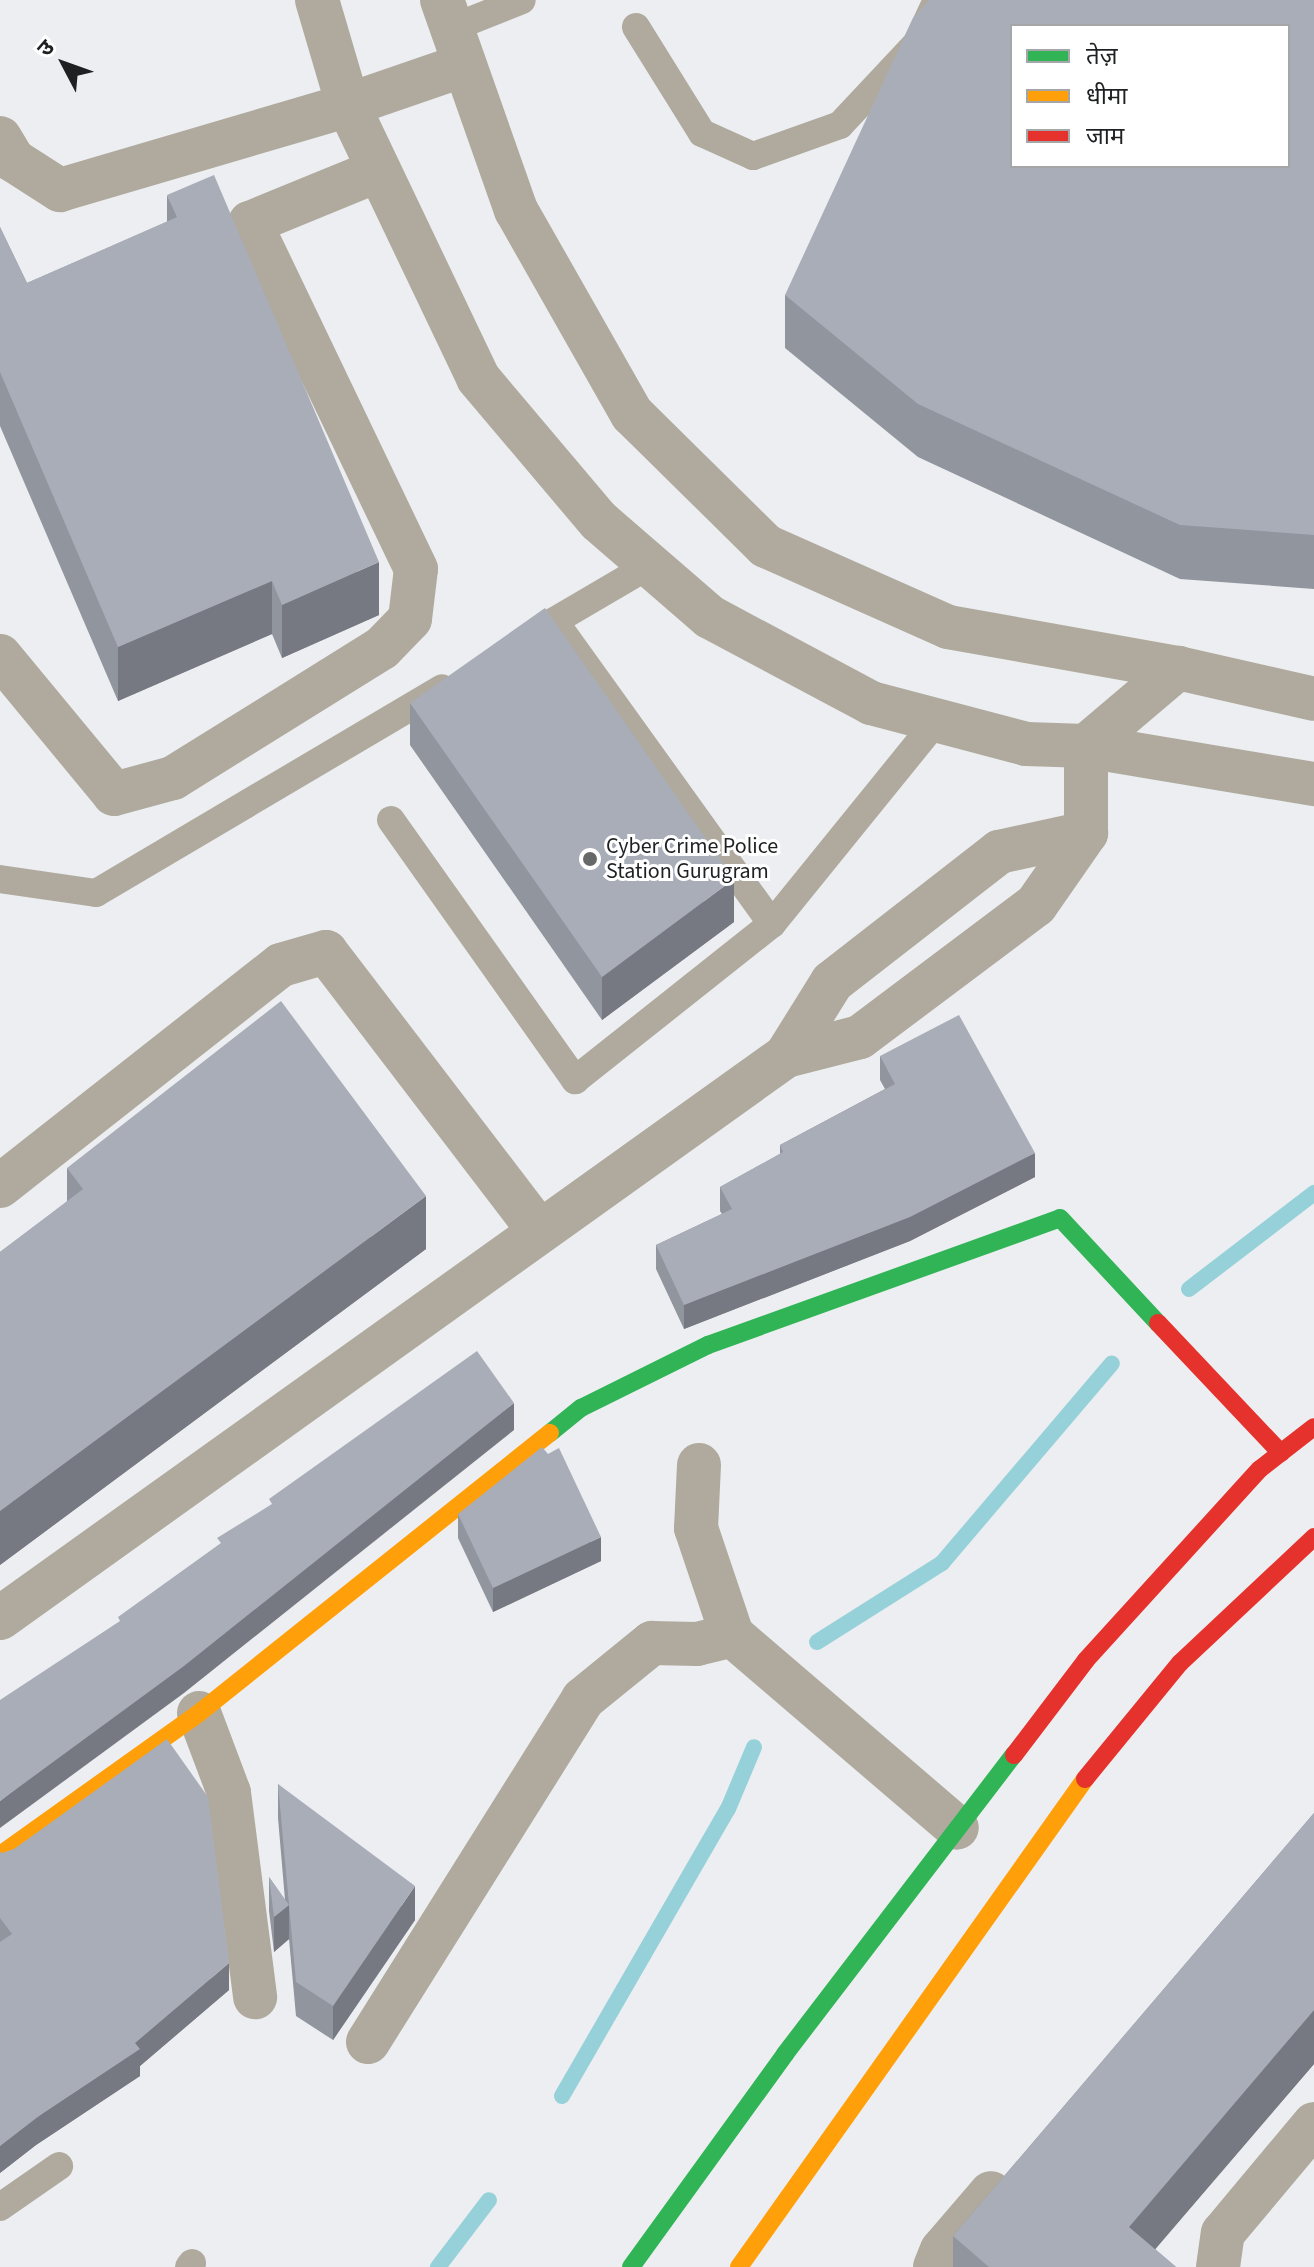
<!DOCTYPE html>
<meta charset="utf-8">
<style>
body{margin:0}
#map{position:relative;width:1314px;height:2267px;overflow:hidden;background:#eceef1;font-family:"Source Sans 3","Noto Sans Devanagari",sans-serif}
div>[style]{position:absolute}
.stream>*{height:16px;margin:-8px;padding:0 8px;transform-origin:8px;border-radius:8px;background:#96d1d9}
.lane>*{height:28px;margin:-14px;padding:0 14px;transform-origin:14px;border-radius:14px;background:#afaa9d}
.street>*{height:44px;margin:-22px;padding:0 22px;transform-origin:22px;border-radius:22px;background:#afaa9d}
.fast>*{height:18px;margin:-9px;padding:0 9px;transform-origin:9px;border-radius:9px;background:#30b455}
.slow>*{height:18px;margin:-9px;padding:0 9px;transform-origin:9px;border-radius:9px;background:#ff9f0a}
.jam>*{height:18px;margin:-9px;padding:0 9px;transform-origin:9px;border-radius:9px;background:#e5322d}
.wall>*{inset:0;background:#90959e}
.shaded-wall>*{inset:0;background:#767981}
.building>*{inset:0;background:#a8adb8}
.dots>*{width:22px;height:22px;translate:-50% -50%;box-sizing:border-box;border:4px solid #fff;border-radius:50%}
span{translate:-50% -50%;white-space:nowrap;text-align:center;line-height:1.15;-webkit-text-stroke:6px #fff;paint-order:stroke}
.poi-label{font-size:22px;color:#1f2022}
.left{translate:0 -50%;text-align:left}
.legend{position:absolute;left:1010px;top:24px;width:280px;height:144px;box-sizing:border-box;background:#fff;border:2px solid #a5a6a7;margin:0;padding:10px 14px;list-style:none;font-size:24px;color:#1f2022}
.legend li{display:flex;align-items:center;gap:16px;height:40px}
.legend b{width:40px;border:2px solid #a5a6a7}
.north{position:absolute;left:24px;top:24px;width:80px;height:80px;-webkit-text-stroke:6px #fff;paint-order:stroke;rotate:311deg;font-size:22px;font-weight:700;line-height:32px;text-align:center;color:#1f2022}
.north::after{content:'';display:block;margin:auto;width:28px;height:36px;background:#1f2022;clip-path:polygon(50% 0,100% 100%,50% 72%,0 100%)}
</style>
<div id="map">
<div class="stream">
<i style="left:1189px;top:1289px;width:158px;rotate:-37.5deg"></i>
<i style="left:817px;top:1642px;width:148px;rotate:-32.3deg"></i>
<i style="left:942px;top:1563px;width:262px;rotate:-49.6deg"></i>
<i style="left:562px;top:2096px;width:332px;rotate:-60deg"></i>
<i style="left:728px;top:1809px;width:67px;rotate:-67.2deg"></i>
<i style="left:438px;top:2267px;width:84px;rotate:-52.7deg"></i>
</div>
<div class="lane">
<i style="left:636px;top:27px;width:125px;rotate:58.1deg"></i>
<i style="left:702px;top:133px;width:56px;rotate:24.3deg"></i>
<i style="left:753px;top:156px;width:92px;rotate:-19.6deg"></i>
<i style="left:840px;top:125px;width:112px;rotate:-46.8deg"></i>
<i style="left:917px;top:43px;width:47px;rotate:-65.1deg"></i>
<i style="left:452px;top:28px;width:75px;rotate:-21.8deg"></i>
<i style="left:539px;top:630px;width:129px;rotate:-30.4deg"></i>
<i style="left:391px;top:820px;width:319px;rotate:54.7deg"></i>
<i style="left:575px;top:1080px;width:251px;rotate:-38.4deg"></i>
<i style="left:772px;top:924px;width:373px;rotate:-125.7deg"></i>
<i style="left:0;top:879px;width:97px;rotate:8.3deg"></i>
<i style="left:96px;top:893px;width:402px;rotate:-30.6deg"></i>
<i style="left:772px;top:924px;width:262px;rotate:-51deg"></i>
<i style="left:0;top:2207px;width:72px;rotate:-34.8deg"></i>
<i style="left:189px;top:2267px;width:5px;rotate:-53deg"></i>
</div>
<div class="street">
<i style="left:317px;top:0;width:109px;rotate:73.6deg"></i>
<i style="left:348px;top:105px;width:302px;rotate:64.5deg"></i>
<i style="left:478px;top:378px;width:187px;rotate:49.8deg"></i>
<i style="left:599px;top:521px;width:147px;rotate:40.9deg"></i>
<i style="left:710px;top:617px;width:183px;rotate:28.1deg"></i>
<i style="left:871px;top:703px;width:160px;rotate:14.8deg"></i>
<i style="left:1026px;top:744px;width:60px;rotate:1.9deg"></i>
<i style="left:1086px;top:746px;width:231px;rotate:9.5deg"></i>
<i style="left:442px;top:0;width:223px;rotate:70.6deg"></i>
<i style="left:516px;top:210px;width:235px;rotate:60.4deg"></i>
<i style="left:632px;top:414px;width:188px;rotate:44.6deg"></i>
<i style="left:766px;top:546px;width:199px;rotate:24deg"></i>
<i style="left:948px;top:627px;width:234px;rotate:10.1deg"></i>
<i style="left:1178px;top:668px;width:139px;rotate:12.8deg"></i>
<i style="left:0;top:138px;width:26px;rotate:59deg"></i>
<i style="left:13px;top:160px;width:56px;rotate:32.6deg"></i>
<i style="left:60px;top:190px;width:300px;rotate:-16.4deg"></i>
<i style="left:348px;top:105px;width:123px;rotate:-19deg"></i>
<i style="left:0;top:656px;width:179px;rotate:50.4deg"></i>
<i style="left:114px;top:794px;width:61px;rotate:-15.2deg"></i>
<i style="left:173px;top:778px;width:246px;rotate:-31.9deg"></i>
<i style="left:382px;top:648px;width:40px;rotate:-46deg"></i>
<i style="left:410px;top:619px;width:50px;rotate:-83.2deg"></i>
<i style="left:416px;top:569px;width:384px;rotate:-115.6deg"></i>
<i style="left:250px;top:223px;width:139px;rotate:-22.3deg"></i>
<i style="left:786px;top:1056px;width:87px;rotate:-58.1deg"></i>
<i style="left:832px;top:982px;width:212px;rotate:-37.9deg"></i>
<i style="left:999px;top:852px;width:89px;rotate:-12.3deg"></i>
<i style="left:0;top:1186px;width:357px;rotate:-38.2deg"></i>
<i style="left:281px;top:965px;width:47px;rotate:-16.1deg"></i>
<i style="left:326px;top:952px;width:349px;rotate:52.6deg"></i>
<i style="left:699px;top:1465px;width:63px;rotate:92.7deg"></i>
<i style="left:696px;top:1528px;width:113px;rotate:71.4deg"></i>
<i style="left:732px;top:1635px;width:296px;rotate:40.6deg"></i>
<i style="left:0;top:1618px;width:966px;rotate:-35.57deg"></i>
<i style="left:786px;top:1056px;width:76px;rotate:-14.4deg"></i>
<i style="left:860px;top:1037px;width:220px;rotate:-36.9deg"></i>
<i style="left:1036px;top:905px;width:88px;rotate:-55.2deg"></i>
<i style="left:1086px;top:833px;width:87px;rotate:-90deg"></i>
<i style="left:1086px;top:746px;width:121px;rotate:-40.3deg"></i>
<i style="left:199px;top:1713px;width:85px;rotate:69.4deg"></i>
<i style="left:229px;top:1793px;width:206px;rotate:82.7deg"></i>
<i style="left:368px;top:2042px;width:405px;rotate:-57.9deg"></i>
<i style="left:583px;top:1699px;width:89px;rotate:-39.1deg"></i>
<i style="left:652px;top:1643px;width:45px;rotate:1.3deg"></i>
<i style="left:697px;top:1644px;width:36px;rotate:-14deg"></i>
<i style="left:935px;top:2267px;width:18px;rotate:-68deg"></i>
<i style="left:942px;top:2250px;width:75px;rotate:-49.3deg"></i>
<i style="left:1218px;top:2267px;width:34px;rotate:-82deg"></i>
<i style="left:1223px;top:2233px;width:142px;rotate:-50.1deg"></i>
</div>
<div class="fast">
<i style="left:550px;top:1433px;width:40px;rotate:-39deg"></i>
<i style="left:581px;top:1408px;width:142px;rotate:-26.4deg"></i>
<i style="left:708px;top:1345px;width:374px;rotate:-19.8deg"></i>
<i style="left:1060px;top:1218px;width:144px;rotate:47deg"></i>
<i style="left:631px;top:2267px;width:263px;rotate:-54.1deg"></i>
<i style="left:785px;top:2054px;width:377px;rotate:-52.6deg"></i>
</div>
<div class="slow">
<i style="left:0;top:1855px;width:244px;rotate:-35.5deg"></i>
<i style="left:199px;top:1713px;width:449px;rotate:-38.6deg"></i>
<i style="left:739px;top:2267px;width:598px;rotate:-54.66deg"></i>
</div>
<div class="jam">
<i style="left:1158px;top:1323px;width:179px;rotate:46.6deg"></i>
<i style="left:1014px;top:1755px;width:119px;rotate:-52.8deg"></i>
<i style="left:1086px;top:1660px;width:258px;rotate:-47.7deg"></i>
<i style="left:1260px;top:1469px;width:68px;rotate:-37.9deg"></i>
<i style="left:1085px;top:1779px;width:150px;rotate:-50.7deg"></i>
<i style="left:1180px;top:1663px;width:184px;rotate:-43.2deg"></i>
</div>
<div class="wall">
<i style="clip-path:polygon(1314px 0,1314px 589px,1180px 579px,918px 457px,785px 348px,785px 295px)"></i>
<i style="clip-path:polygon(167px 195px,379px 615px,282px 658px,272px 634px,118px 701px,0 426px,0 227px,27px 283px,167px 222px)"></i>
<i style="clip-path:polygon(410px 703px,734px 922px,602px 1020px,410px 745px)"></i>
<i style="clip-path:polygon(880px 1056px,1035px 1177px,910px 1241px,684px 1329px,656px 1269px,656px 1245px,722px 1214px,720px 1211px,720px 1187px,780px 1154px,780px 1145px,885px 1089px,880px 1080px)"></i>
<i style="clip-path:polygon(67px 1168px,426px 1249px,0 1565px,0 1252px,67px 1202px)"></i>
<i style="clip-path:polygon(548px 1454px,601px 1561px,493px 1612px,458px 1538px,458px 1514px)"></i>
<i style="clip-path:polygon(278px 1784px,415px 1920px,333px 2040px,296px 2016px,289px 1939px,274px 1952px,269px 1911px,269px 1877px,285px 1900px,278px 1818px)"></i>
<i style="clip-path:polygon(1314px 1813px,1314px 2064px,1155px 2249px,1176px 2267px,953px 2267px,953px 2236px)"></i>
<i style="clip-path:polygon(0 1852px,229px 1990px,140px 2066px,140px 2076px,36px 2145px,0 2173px)"></i>
</div>
<div class="shaded-wall">
<i style="clip-path:polygon(379px 562px,379px 615px,282px 658px,282px 605px)"></i>
<i style="clip-path:polygon(272px 581px,272px 634px,118px 701px,118px 647px)"></i>
<i style="clip-path:polygon(734px 879px,734px 922px,602px 1020px,602px 977px)"></i>
<i style="clip-path:polygon(1035px 1153px,1035px 1177px,910px 1241px,684px 1329px,684px 1305px)"></i>
<i style="clip-path:polygon(426px 1196px,426px 1249px,0 1565px,0 1511px)"></i>
<i style="clip-path:polygon(514px 1403px,514px 1430px,184px 1693px,0 1828px,0 1801px)"></i>
<i style="clip-path:polygon(601px 1537px,601px 1561px,493px 1612px,493px 1588px)"></i>
<i style="clip-path:polygon(415px 1886px,415px 1920px,333px 2040px,333px 2006px)"></i>
<i style="clip-path:polygon(289px 1905px,289px 1939px,274px 1952px,274px 1917px)"></i>
<i style="clip-path:polygon(229px 1963px,229px 1990px,140px 2066px,140px 2076px,36px 2145px,0 2173px,0 2146px,135px 2043px)"></i>
<i style="clip-path:polygon(1314px 2010px,1314px 2064px,1140px 2267px,1129px 2227px)"></i>
</div>
<div class="building">
<i style="clip-path:polygon(evenodd,929px 0,1314px 0,1314px 535px,1180px 525px,918px 404px,785px 295px,913px 18px,929px 0,1012px 26px,1288px 26px,1288px 166px,1012px 166px,1012px 26px)"></i>
<i style="clip-path:polygon(214px 175px,379px 562px,282px 605px,272px 581px,118px 647px,0 372px,0 227px,27px 283px,177px 217px,167px 195px)"></i>
<i style="clip-path:polygon(545px 608px,734px 879px,602px 977px,410px 703px)"></i>
<i style="clip-path:polygon(281px 1001px,426px 1196px,0 1511px,0 1252px,83px 1189px,67px 1168px)"></i>
<i style="clip-path:polygon(959px 1015px,1035px 1153px,910px 1217px,684px 1305px,656px 1245px,732px 1209px,720px 1187px,783px 1152px,780px 1145px,895px 1084px,880px 1056px)"></i>
<i style="clip-path:polygon(477px 1351px,514px 1403px,184px 1666px,0 1801px,0 1700px,120px 1621px,118px 1617px,221px 1543px,217px 1538px,272px 1504px,269px 1499px)"></i>
<i style="clip-path:polygon(542px 1447px,548px 1454px,559px 1448px,601px 1537px,493px 1588px,458px 1514px)"></i>
<i style="clip-path:polygon(167px 1739px,208px 1797px,229px 1963px,135px 2043px,140px 2049px,36px 2118px,0 2146px,0 1942px,12px 1934px,0 1918px,0 1852px,2px 1853px,14px 1849px)"></i>
<i style="clip-path:polygon(278px 1784px,415px 1886px,333px 2006px,296px 1982px)"></i>
<i style="clip-path:polygon(1314px 1813px,1314px 2010px,1129px 2227px,1176px 2267px,989px 2267px,953px 2236px)"></i>
<i style="clip-path:polygon(269px 1877px,289px 1905px,274px 1917px)"></i>
</div>
<div class="dots">
<i style="left:590px;top:859px;background:#67686a"></i>
</div>
<div class="poi-label">
<span class="left" style="left:606px;top:859px">Cyber Crime Police<br>Station Gurugram</span>
</div>
<ul class="legend">
<li><b style="height:10px;background:#30b455"></b>तेज़</li>
<li><b style="height:10px;background:#ff9f0a"></b>धीमा</li>
<li><b style="height:10px;background:#e5322d"></b>जाम</li>
</ul>
<div class="north">उ</div>
</div>
